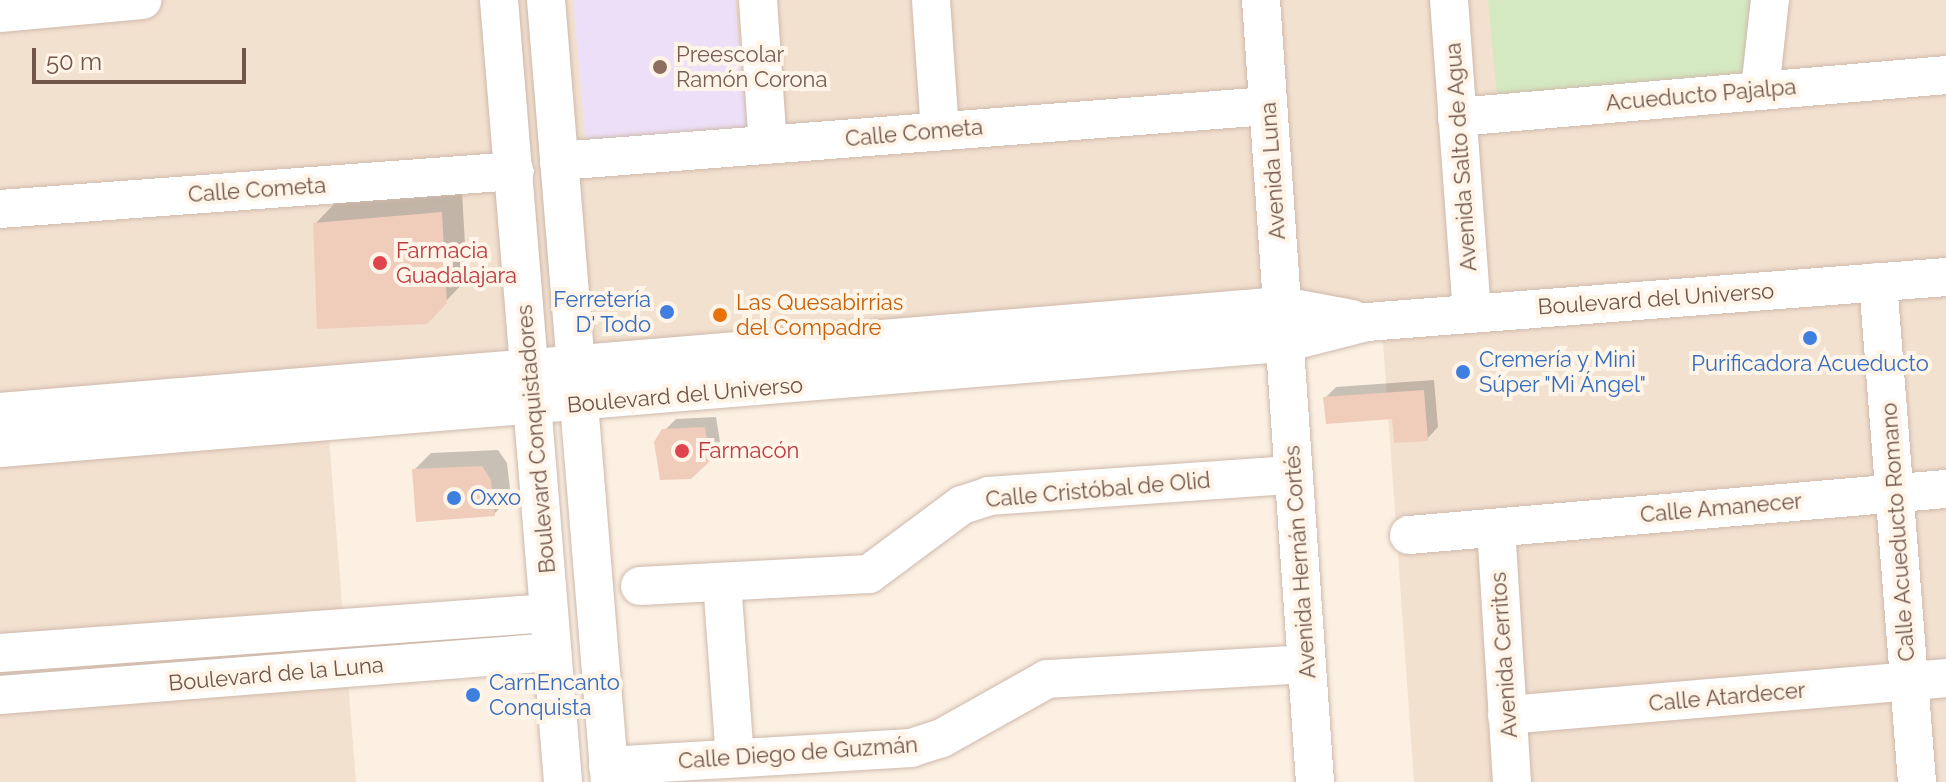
<!DOCTYPE html>
<meta charset="utf-8">
<style>
body{margin:0}
#map{position:relative;width:1946px;height:782px;overflow:hidden;background:#fbf0e2;font-family:Raleway,sans-serif}
div>[style]{position:absolute}
.residential>*{inset:0;background:#f3e1d0}
.education>*{inset:0;background:#eddff7}
.green>*{inset:0;background:#d4e8c1}
.shadow>*{inset:0;background:#0003}
.building>*{inset:0;background:#f0ccba}
.roads{filter:drop-shadow(0 0 2px #ceb9ac) drop-shadow(0 0 2px #ceb9ac)}
.minor>*{height:38px;margin:-19px;padding:0 19px;transform-origin:19px;border-radius:19px;background:#fff}
.dots>*{width:22px;height:22px;translate:-50% -50%;box-sizing:border-box;border:4px solid #fff4e8;border-radius:50%}
span{translate:-50% -50%;white-space:nowrap;text-align:center;line-height:1.15;-webkit-text-stroke:8px #fff4e8;paint-order:stroke}
.education-label{font-size:22px;color:#785e54}
.left{translate:0 -50%;text-align:left}
.street-label{font-size:22px;color:#725549}
.health-label{font-size:22px;color:#be3a42}
.shop-label{font-size:22px;color:#366cbe}
.right{translate:-100% -50%;text-align:right}
.food-label{font-size:22px;color:#c56008}
.scale{position:absolute;left:32px;top:48px;width:214px;height:36px;box-sizing:border-box;border:4px solid #725549;border-top:0;padding-left:10px;font-size:24px;line-height:28px;white-space:nowrap;color:#725549;-webkit-text-stroke:6px #fff4e8;paint-order:stroke}
</style>
<div id="map">
<div class="residential">
<i style="clip-path:polygon(0 0,1946px 0,1946px 782px,1414px 782px,1381px 313px,326px 400px,356px 782px,0 782px)"></i>
</div>
<div class="education">
<i style="clip-path:polygon(573px 0,735px 0,748px 133px,586px 148px)"></i>
</div>
<div class="green">
<i style="clip-path:polygon(1488px 0,1770px 0,1764px 75px,1497px 95px)"></i>
</div>
<div class="shadow">
<i style="clip-path:polygon(462px 192px,467px 279px,426px 322px,315px 224px,336px 202px)"></i>
<i style="clip-path:polygon(1434px 380px,1438px 427px,1427px 439px,1394px 417px,1325px 398px,1336px 387px)"></i>
<i style="clip-path:polygon(716px 417px,721px 448px,709px 460px,664px 431px,676px 419px)"></i>
<i style="clip-path:polygon(498px 450px,507px 463px,511px 497px,494px 514px,414px 470px,431px 453px)"></i>
</div>
<div class="building">
<i style="clip-path:polygon(442px 212px,447px 303px,427px 324px,317px 329px,313px 223px)"></i>
<i style="clip-path:polygon(1424px 390px,1428px 441px,1394px 443px,1392px 419px,1326px 424px,1323px 397px)"></i>
<i style="clip-path:polygon(705px 427px,710px 461px,691px 479px,660px 480px,654px 442px,662px 429px)"></i>
<i style="clip-path:polygon(482px 466px,491px 480px,495px 516px,416px 522px,412px 469px)"></i>
</div>
<div class="roads">
<div class="minor">
<i style="left:499px;top:0;width:785px;rotate:85.32deg"></i>
<i style="left:546px;top:0;width:785px;rotate:85.32deg"></i>
<i style="left:758px;top:0;width:145px;rotate:86.1deg"></i>
<i style="left:931px;top:0;width:131px;rotate:86.1deg"></i>
<i style="left:1261px;top:0;width:784px;rotate:86.05deg"></i>
<i style="left:1449px;top:0;width:314px;rotate:85.8deg"></i>
<i style="left:0;top:13px;width:143px;rotate:-5.2deg"></i>
<i style="left:1760px;top:90px;width:91px;rotate:-83.7deg"></i>
<i style="left:1457px;top:117px;width:491px;rotate:-4.9deg"></i>
<i style="left:559px;top:161px;width:711px;rotate:-4.44deg"></i>
<i style="left:0;top:209px;width:516px;rotate:-4.22deg"></i>
<i style="left:1878px;top:282px;width:502px;rotate:85.54deg"></i>
<i style="left:0;top:412px;width:1286px;rotate:-4.73deg"></i>
<i style="left:1282px;top:306px;width:71px;rotate:10.5deg"></i>
<i style="left:0;top:448px;width:1288px;rotate:-4.68deg"></i>
<i style="left:1284px;top:343px;width:86px;rotate:-14.2deg"></i>
<i style="left:1367px;top:322px;width:581px;rotate:-4.44deg"></i>
<i style="left:1496px;top:528px;width:255px;rotate:86.4deg"></i>
<i style="left:1409px;top:535px;width:539px;rotate:-4.9deg"></i>
<i style="left:722px;top:582px;width:176px;rotate:85.8deg"></i>
<i style="left:640px;top:586px;width:229px;rotate:-3deg"></i>
<i style="left:869px;top:574px;width:116px;rotate:-36.6deg"></i>
<i style="left:962px;top:505px;width:28px;rotate:-18deg"></i>
<i style="left:989px;top:496px;width:305px;rotate:-4deg"></i>
<i style="left:0;top:653px;width:550px;rotate:-4.17deg"></i>
<i style="left:0;top:695px;width:554px;rotate:-4.45deg"></i>
<i style="left:1507px;top:715px;width:441px;rotate:-4.8deg"></i>
<i style="left:608px;top:766px;width:304px;rotate:-3.4deg"></i>
<i style="left:911px;top:748px;width:33px;rotate:-18deg"></i>
<i style="left:942px;top:738px;width:120px;rotate:-29.3deg"></i>
<i style="left:1047px;top:679px;width:260px;rotate:-3.3deg"></i>
</div>
</div>
<div class="dots">
<i style="left:660px;top:67px;background:#8d6e63"></i>
<i style="left:380px;top:263px;background:#e0444e"></i>
<i style="left:667px;top:312px;background:#3f7fe0"></i>
<i style="left:720px;top:315px;background:#e8710a"></i>
<i style="left:1810px;top:338px;background:#3f7fe0"></i>
<i style="left:1463px;top:372px;background:#3f7fe0"></i>
<i style="left:682px;top:451px;background:#e0444e"></i>
<i style="left:454px;top:498px;background:#3f7fe0"></i>
<i style="left:473px;top:695px;background:#3f7fe0"></i>
</div>
<div class="education-label">
<span class="left" style="left:676px;top:67px">Preescolar<br>Ramón Corona</span>
</div>
<div class="street-label">
<span style="left:1701px;top:95px;rotate:-5deg">Acueducto Pajalpa</span>
<span style="left:914px;top:133px;rotate:-5deg">Calle Cometa</span>
<span style="left:1461px;top:157px;rotate:-94deg">Avenida Salto de Agua</span>
<span style="left:1273px;top:171px;rotate:-94deg">Avenida Luna</span>
<span style="left:257px;top:190px;rotate:-4deg">Calle Cometa</span>
<span style="left:1656px;top:299px;rotate:-4deg">Boulevard del Universo</span>
<span style="left:685px;top:395px;rotate:-5deg">Boulevard del Universo</span>
<span style="left:536px;top:439px;rotate:-95deg">Boulevard Conquistadores</span>
<span style="left:1098px;top:490px;rotate:-5deg">Calle Cristóbal de Olid</span>
<span style="left:1721px;top:508px;rotate:-5deg">Calle Amanecer</span>
<span style="left:1898px;top:532px;rotate:-94deg">Calle Acueducto Romano</span>
<span style="left:1300px;top:562px;rotate:-94deg">Avenida Hernán Cortés</span>
<span style="left:1504px;top:655px;rotate:-94deg">Avenida Cerritos</span>
<span style="left:276px;top:674px;rotate:-5deg">Boulevard de la Luna</span>
<span style="left:1727px;top:697px;rotate:-5deg">Calle Atardecer</span>
<span style="left:798px;top:753px;rotate:-4deg">Calle Diego de Guzmán</span>
</div>
<div class="health-label">
<span class="left" style="left:396px;top:263px">Farmacia<br>Guadalajara</span>
<span class="left" style="left:698px;top:451px">Farmacón</span>
</div>
<div class="shop-label">
<span class="right" style="left:651px;top:312px">Ferretería<br>D' Todo</span>
<span class="left" style="left:1479px;top:372px">Cremería y Mini<br>Súper "Mi Ángel"</span>
<span style="left:1810px;top:364px">Purificadora Acueducto</span>
<span class="left" style="left:470px;top:498px">Oxxo</span>
<span class="left" style="left:489px;top:695px">CarnEncanto<br>Conquista</span>
</div>
<div class="food-label">
<span class="left" style="left:736px;top:315px">Las Quesabirrias<br>del Compadre</span>
</div>
<div class="scale">50 m</div>
</div>
